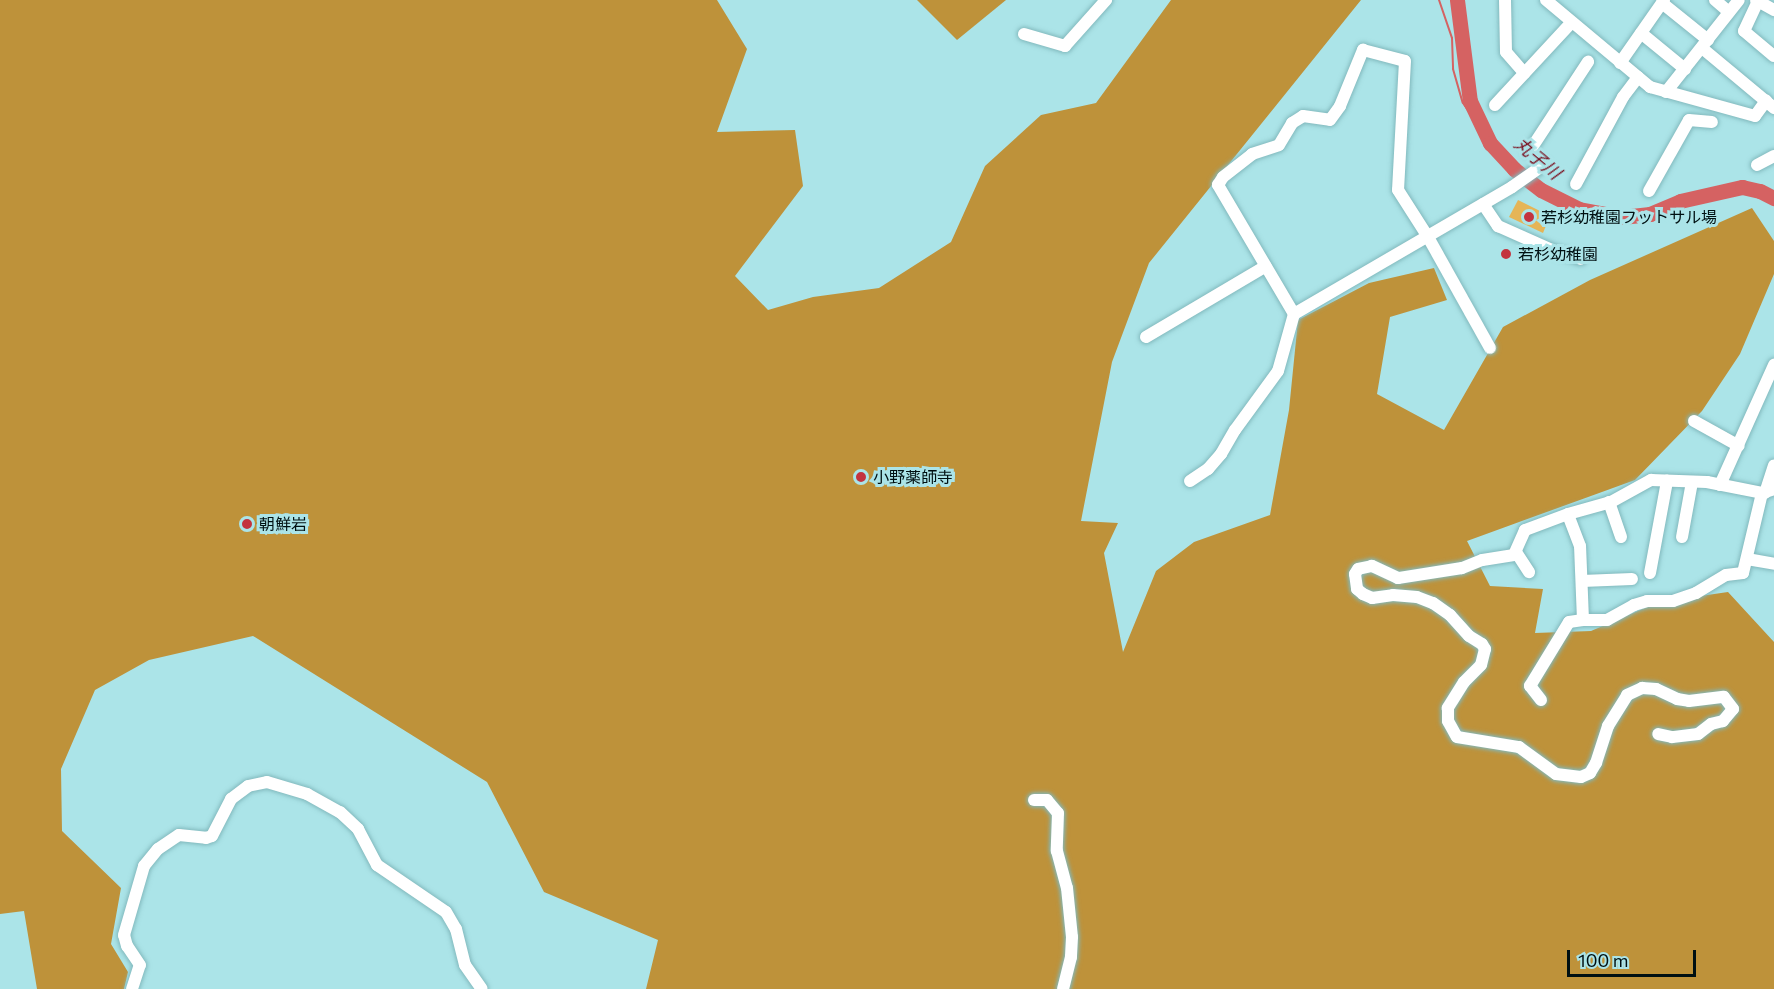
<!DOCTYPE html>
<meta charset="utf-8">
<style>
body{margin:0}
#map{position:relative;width:1774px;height:989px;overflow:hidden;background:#abe4e8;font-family:Commissioner,"Noto Sans JP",sans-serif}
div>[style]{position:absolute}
.green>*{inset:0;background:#e5b557}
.forest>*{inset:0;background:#be923a}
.stream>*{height:2px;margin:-1px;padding:0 1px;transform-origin:1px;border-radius:1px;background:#d56262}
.river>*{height:15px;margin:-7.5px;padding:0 7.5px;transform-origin:7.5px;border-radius:7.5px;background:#d56262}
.roads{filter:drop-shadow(0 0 2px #82b9bd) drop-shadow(0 0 2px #82b9bd)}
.minor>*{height:12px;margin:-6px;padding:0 6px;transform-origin:6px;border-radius:6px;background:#fff}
.dots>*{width:16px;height:16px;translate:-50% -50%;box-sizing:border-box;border:3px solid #abe4e8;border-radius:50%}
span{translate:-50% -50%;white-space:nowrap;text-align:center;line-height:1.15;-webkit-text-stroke:6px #abe4e8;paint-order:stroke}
.poi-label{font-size:16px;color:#001012}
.left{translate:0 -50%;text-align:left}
.water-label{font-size:18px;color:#7a0d1c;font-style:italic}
.scale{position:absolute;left:1567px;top:950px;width:129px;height:27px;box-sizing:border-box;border:3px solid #001012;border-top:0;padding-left:8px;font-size:18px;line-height:21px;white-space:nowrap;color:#001012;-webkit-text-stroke:4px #abe4e8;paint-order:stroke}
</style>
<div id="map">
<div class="green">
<i style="clip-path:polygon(1518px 200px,1550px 216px,1543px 233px,1509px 217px)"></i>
</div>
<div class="forest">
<i style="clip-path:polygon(0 0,717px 0,747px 49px,717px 132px,795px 130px,803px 186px,735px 276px,768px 310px,813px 297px,879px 288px,951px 242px,985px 166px,1041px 115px,1096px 103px,1171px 0,1361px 0,1149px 263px,1112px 362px,1081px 521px,1118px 523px,1104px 553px,1123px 652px,1156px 571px,1194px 542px,1270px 515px,1289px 410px,1298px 320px,1369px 283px,1434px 268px,1447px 300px,1390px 317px,1377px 394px,1444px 430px,1503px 327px,1590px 280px,1752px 208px,1774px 241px,1774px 274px,1740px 354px,1702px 411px,1635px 480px,1467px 541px,1490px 586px,1543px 589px,1535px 633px,1591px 631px,1659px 602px,1728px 592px,1774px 642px,1774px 989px,646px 989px,658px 940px,544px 892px,487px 782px,253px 636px,149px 660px,95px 690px,61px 769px,62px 831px,121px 888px,111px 944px,128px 972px,124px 989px,37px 989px,24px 911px,0 914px)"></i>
<i style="clip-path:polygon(917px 0,1006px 0,957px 40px)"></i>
</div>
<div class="stream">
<i style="left:1439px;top:0;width:40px;rotate:71.1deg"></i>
<i style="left:1452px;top:38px;width:31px;rotate:88deg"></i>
<i style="left:1453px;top:69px;width:35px;rotate:74deg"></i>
<i style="left:1463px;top:103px;width:48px;rotate:56deg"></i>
</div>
<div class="river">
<i style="left:1457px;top:0;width:102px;rotate:82.7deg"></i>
<i style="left:1470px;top:101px;width:47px;rotate:64.5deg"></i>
<i style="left:1490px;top:143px;width:35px;rotate:47deg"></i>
<i style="left:1514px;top:169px;width:34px;rotate:38deg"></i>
<i style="left:1541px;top:190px;width:42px;rotate:26.6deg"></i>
<i style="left:1579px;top:209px;width:44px;rotate:10.5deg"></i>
<i style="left:1622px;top:217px;width:28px;rotate:-6deg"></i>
<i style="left:1650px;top:214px;width:33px;rotate:-23deg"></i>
<i style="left:1680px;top:201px;width:64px;rotate:-12.7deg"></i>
<i style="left:1742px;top:187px;width:18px;rotate:13deg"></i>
<i style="left:1760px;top:191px;width:16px;rotate:27deg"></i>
</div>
<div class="roads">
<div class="minor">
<i style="left:1505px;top:0;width:52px;rotate:88.9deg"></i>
<i style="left:1506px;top:52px;width:28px;rotate:49deg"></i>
<i style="left:1546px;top:0;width:136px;rotate:39.9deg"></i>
<i style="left:1650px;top:87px;width:109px;rotate:15.4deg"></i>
<i style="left:1755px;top:116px;width:19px;rotate:-54deg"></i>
<i style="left:1715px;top:0;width:18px;rotate:41deg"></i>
<i style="left:1756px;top:0;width:21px;rotate:29deg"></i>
<i style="left:1758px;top:1px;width:33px;rotate:115deg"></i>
<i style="left:1744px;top:31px;width:39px;rotate:40deg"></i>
<i style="left:1662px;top:3px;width:59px;rotate:38.8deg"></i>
<i style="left:1641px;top:33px;width:57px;rotate:39.3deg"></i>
<i style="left:1024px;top:34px;width:43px;rotate:16.3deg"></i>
<i style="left:1065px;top:46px;width:62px;rotate:-48.3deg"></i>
<i style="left:1702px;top:48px;width:94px;rotate:39.8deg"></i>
<i style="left:1620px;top:63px;width:77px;rotate:-55.1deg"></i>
<i style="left:1666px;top:92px;width:117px;rotate:-51.6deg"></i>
<i style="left:1495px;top:105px;width:112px;rotate:-47.2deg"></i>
<i style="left:1529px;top:152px;width:108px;rotate:-56.8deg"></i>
<i style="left:1757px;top:165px;width:19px;rotate:-28deg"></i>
<i style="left:1576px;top:184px;width:99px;rotate:-61.6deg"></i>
<i style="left:1623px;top:97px;width:25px;rotate:-53deg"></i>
<i style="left:1649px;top:191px;width:81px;rotate:-60.6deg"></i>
<i style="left:1689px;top:120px;width:23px;rotate:5deg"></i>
<i style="left:1483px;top:204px;width:27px;rotate:56deg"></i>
<i style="left:1498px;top:226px;width:59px;rotate:24deg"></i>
<i style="left:1552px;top:250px;width:30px;rotate:17deg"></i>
<i style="left:1294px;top:314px;width:150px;rotate:-120.5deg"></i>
<i style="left:1218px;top:185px;width:9px;rotate:-58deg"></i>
<i style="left:1223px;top:177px;width:37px;rotate:-38deg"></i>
<i style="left:1252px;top:154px;width:28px;rotate:-18deg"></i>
<i style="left:1279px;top:145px;width:26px;rotate:-59deg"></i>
<i style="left:1292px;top:123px;width:13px;rotate:-32deg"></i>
<i style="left:1303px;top:116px;width:27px;rotate:8deg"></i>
<i style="left:1330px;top:120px;width:17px;rotate:-54deg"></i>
<i style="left:1340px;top:106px;width:61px;rotate:-67.7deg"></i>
<i style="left:1363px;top:50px;width:43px;rotate:14.7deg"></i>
<i style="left:1405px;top:61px;width:129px;rotate:93.1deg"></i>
<i style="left:1398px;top:190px;width:56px;rotate:57.4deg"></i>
<i style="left:1428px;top:237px;width:127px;rotate:60.8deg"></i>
<i style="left:1146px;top:337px;width:139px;rotate:-30.6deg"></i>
<i style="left:1694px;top:421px;width:51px;rotate:29.1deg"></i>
<i style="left:1190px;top:481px;width:22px;rotate:-34deg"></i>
<i style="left:1208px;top:469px;width:20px;rotate:-49deg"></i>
<i style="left:1221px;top:454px;width:28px;rotate:-60deg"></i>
<i style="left:1235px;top:430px;width:73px;rotate:-53.9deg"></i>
<i style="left:1278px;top:371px;width:59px;rotate:-74.3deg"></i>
<i style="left:1294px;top:314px;width:252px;rotate:-30.2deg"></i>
<i style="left:1512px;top:187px;width:39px;rotate:-35deg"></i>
<i style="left:1720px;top:485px;width:132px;rotate:-65.8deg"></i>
<i style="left:1765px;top:493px;width:29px;rotate:-72deg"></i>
<i style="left:1609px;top:502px;width:37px;rotate:71deg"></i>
<i style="left:1568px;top:514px;width:45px;rotate:-15.6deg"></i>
<i style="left:1611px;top:502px;width:46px;rotate:-28.8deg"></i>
<i style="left:1651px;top:480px;width:56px;rotate:2deg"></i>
<i style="left:1707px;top:482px;width:56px;rotate:11.3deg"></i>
<i style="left:1762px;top:493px;width:13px;rotate:-18deg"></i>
<i style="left:1682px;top:537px;width:56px;rotate:-79.7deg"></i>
<i style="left:1516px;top:552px;width:24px;rotate:57deg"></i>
<i style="left:1747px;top:559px;width:27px;rotate:10deg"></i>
<i style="left:1650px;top:573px;width:94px;rotate:-79.5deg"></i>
<i style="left:1582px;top:581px;width:50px;rotate:-2.3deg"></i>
<i style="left:1583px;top:620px;width:74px;rotate:-92.3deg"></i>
<i style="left:1580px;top:546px;width:34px;rotate:-111deg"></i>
<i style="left:1568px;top:514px;width:46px;rotate:159.6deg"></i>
<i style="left:1525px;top:530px;width:27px;rotate:114deg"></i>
<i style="left:1514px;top:555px;width:32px;rotate:171deg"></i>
<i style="left:1482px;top:560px;width:22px;rotate:158deg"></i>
<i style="left:1462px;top:568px;width:65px;rotate:171.1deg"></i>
<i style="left:1398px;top:578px;width:29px;rotate:-155deg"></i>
<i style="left:1372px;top:566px;width:14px;rotate:168deg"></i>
<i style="left:1358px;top:569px;width:6px;rotate:121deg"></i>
<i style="left:1355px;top:574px;width:15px;rotate:82deg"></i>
<i style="left:1357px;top:589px;width:8px;rotate:40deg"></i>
<i style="left:1363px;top:594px;width:10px;rotate:24deg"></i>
<i style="left:1372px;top:598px;width:21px;rotate:-8deg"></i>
<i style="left:1393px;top:595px;width:24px;rotate:5deg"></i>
<i style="left:1417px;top:597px;width:17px;rotate:21deg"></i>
<i style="left:1433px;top:603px;width:21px;rotate:35deg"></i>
<i style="left:1450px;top:615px;width:28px;rotate:48deg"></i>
<i style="left:1469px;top:636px;width:15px;rotate:32deg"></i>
<i style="left:1482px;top:644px;width:6px;rotate:59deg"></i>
<i style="left:1485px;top:649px;width:16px;rotate:104deg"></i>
<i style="left:1481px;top:665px;width:24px;rotate:135deg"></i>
<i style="left:1464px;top:682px;width:31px;rotate:122deg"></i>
<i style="left:1448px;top:708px;width:13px;rotate:90deg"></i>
<i style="left:1448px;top:721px;width:18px;rotate:61deg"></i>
<i style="left:1457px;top:737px;width:63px;rotate:9.2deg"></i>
<i style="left:1519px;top:747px;width:46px;rotate:36.1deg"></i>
<i style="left:1556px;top:774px;width:25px;rotate:7deg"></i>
<i style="left:1581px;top:777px;width:10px;rotate:-24deg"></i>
<i style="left:1590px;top:773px;width:12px;rotate:-59deg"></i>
<i style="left:1596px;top:763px;width:39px;rotate:-72deg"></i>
<i style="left:1608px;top:726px;width:36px;rotate:-58deg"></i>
<i style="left:1627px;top:695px;width:17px;rotate:-25deg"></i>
<i style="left:1642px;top:688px;width:14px;rotate:4deg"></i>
<i style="left:1656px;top:689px;width:23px;rotate:25deg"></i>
<i style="left:1677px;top:699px;width:12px;rotate:9deg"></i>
<i style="left:1689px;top:701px;width:35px;rotate:-7deg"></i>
<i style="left:1724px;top:697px;width:15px;rotate:53deg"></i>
<i style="left:1733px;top:709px;width:16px;rotate:130deg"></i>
<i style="left:1723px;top:721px;width:12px;rotate:166deg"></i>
<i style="left:1711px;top:724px;width:16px;rotate:142deg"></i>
<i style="left:1698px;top:734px;width:26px;rotate:173deg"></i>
<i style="left:1672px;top:737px;width:14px;rotate:-168deg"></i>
<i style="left:1541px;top:700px;width:18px;rotate:-128deg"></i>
<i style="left:1530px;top:686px;width:75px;rotate:-58.6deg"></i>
<i style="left:1569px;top:622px;width:14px;rotate:-8deg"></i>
<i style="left:1583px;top:620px;width:24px"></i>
<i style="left:1607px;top:620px;width:31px;rotate:-29deg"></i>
<i style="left:1634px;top:605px;width:14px;rotate:-17deg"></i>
<i style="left:1647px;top:601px;width:26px"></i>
<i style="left:1673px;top:601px;width:24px;rotate:-19deg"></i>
<i style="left:1696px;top:593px;width:35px;rotate:-31deg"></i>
<i style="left:1726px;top:575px;width:17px;rotate:-7deg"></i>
<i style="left:1743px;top:573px;width:82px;rotate:-76.6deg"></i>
<i style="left:1034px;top:800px;width:13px"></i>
<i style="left:1047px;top:800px;width:17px;rotate:50deg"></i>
<i style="left:1058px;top:813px;width:38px;rotate:92deg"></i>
<i style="left:1057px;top:851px;width:38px;rotate:75deg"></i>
<i style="left:1067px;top:888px;width:49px;rotate:84.2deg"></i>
<i style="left:1072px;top:937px;width:20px;rotate:93deg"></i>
<i style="left:1071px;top:957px;width:33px;rotate:104deg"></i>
<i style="left:132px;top:989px;width:25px;rotate:-72deg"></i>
<i style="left:140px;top:965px;width:23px;rotate:-124deg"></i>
<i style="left:127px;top:946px;width:11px;rotate:-105deg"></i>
<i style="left:124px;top:935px;width:72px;rotate:-73.8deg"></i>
<i style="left:144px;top:866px;width:22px;rotate:-51deg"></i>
<i style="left:158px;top:849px;width:25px;rotate:-34deg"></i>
<i style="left:179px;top:835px;width:27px;rotate:6deg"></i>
<i style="left:206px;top:838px;width:6px;rotate:-18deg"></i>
<i style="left:212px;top:836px;width:42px;rotate:-62.8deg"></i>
<i style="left:231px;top:799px;width:21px;rotate:-37deg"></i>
<i style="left:248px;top:786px;width:19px;rotate:-12deg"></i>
<i style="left:267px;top:782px;width:42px;rotate:16.7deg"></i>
<i style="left:307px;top:794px;width:38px;rotate:29deg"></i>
<i style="left:340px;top:812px;width:25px;rotate:43deg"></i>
<i style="left:358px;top:829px;width:41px;rotate:62.2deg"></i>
<i style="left:377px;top:865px;width:83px;rotate:34.3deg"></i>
<i style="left:446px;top:912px;width:20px;rotate:60deg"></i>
<i style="left:456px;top:929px;width:37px;rotate:76deg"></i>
<i style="left:465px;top:965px;width:29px;rotate:55deg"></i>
</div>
</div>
<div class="dots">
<i style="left:1529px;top:217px;background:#c3333e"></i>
<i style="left:1506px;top:254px;background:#c3333e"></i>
<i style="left:861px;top:477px;background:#c3333e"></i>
<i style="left:247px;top:524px;background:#c3333e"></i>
</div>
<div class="poi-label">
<span class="left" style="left:1541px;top:217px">若杉幼稚園フットサル場</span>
<span class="left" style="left:1518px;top:254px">若杉幼稚園</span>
<span class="left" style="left:873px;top:477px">小野薬師寺</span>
<span class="left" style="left:259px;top:524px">朝鮮岩</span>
</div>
<div class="water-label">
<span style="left:1538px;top:158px;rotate:40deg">丸子川</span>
</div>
<div class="scale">100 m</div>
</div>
